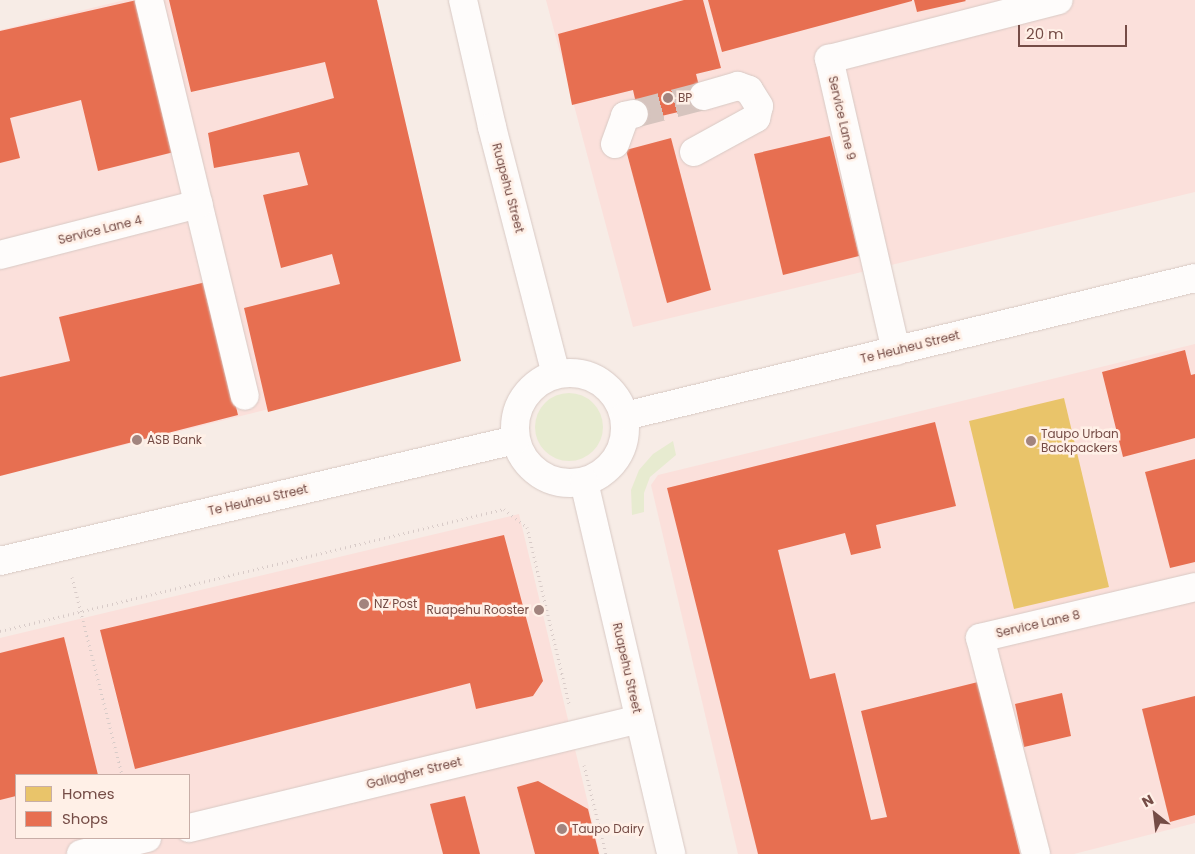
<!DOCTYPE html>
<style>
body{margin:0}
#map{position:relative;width:1195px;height:854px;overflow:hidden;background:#f7ece6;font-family:Poppins,sans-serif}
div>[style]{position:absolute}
.commercial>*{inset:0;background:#fbe0db}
.green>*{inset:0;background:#e7ebd0}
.round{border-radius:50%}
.homes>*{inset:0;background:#e9c46a}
.shops>*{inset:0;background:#e76f51}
.minor-tunnel>*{height:28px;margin-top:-14px;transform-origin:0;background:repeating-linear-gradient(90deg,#d6c4be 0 28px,transparent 0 42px)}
.path>*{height:3px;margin-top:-1.5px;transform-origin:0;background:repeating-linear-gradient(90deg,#d8cbc8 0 1px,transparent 0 5px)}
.roads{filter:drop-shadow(0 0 1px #d8c9c4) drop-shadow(0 0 1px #d8c9c4)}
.minor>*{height:28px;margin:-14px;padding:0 14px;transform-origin:14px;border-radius:14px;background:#fefcfb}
.minor>.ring{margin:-14px;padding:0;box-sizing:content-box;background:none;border:28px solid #fefcfb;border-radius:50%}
.dots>*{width:14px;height:14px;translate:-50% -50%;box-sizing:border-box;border:2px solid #fff0e7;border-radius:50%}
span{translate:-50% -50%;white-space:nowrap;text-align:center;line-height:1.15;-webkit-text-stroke:5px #fff0e7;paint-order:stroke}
.poi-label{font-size:12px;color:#754c46}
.left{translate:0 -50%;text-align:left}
.right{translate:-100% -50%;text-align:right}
.street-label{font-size:12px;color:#754c46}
.legend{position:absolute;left:15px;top:774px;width:175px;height:65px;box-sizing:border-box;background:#fff0e7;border:1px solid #c8aea7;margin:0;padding:6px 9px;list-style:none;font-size:15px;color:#754c46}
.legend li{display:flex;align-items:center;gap:10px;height:25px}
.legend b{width:25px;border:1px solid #c8aea7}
.north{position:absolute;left:1130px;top:789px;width:50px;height:50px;-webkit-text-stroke:4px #fff0e7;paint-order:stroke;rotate:331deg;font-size:14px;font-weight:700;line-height:20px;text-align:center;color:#754c46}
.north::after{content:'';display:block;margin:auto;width:18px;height:22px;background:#754c46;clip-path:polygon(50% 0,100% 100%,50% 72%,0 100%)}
.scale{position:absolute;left:1018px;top:25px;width:109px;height:22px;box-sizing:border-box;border:2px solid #754c46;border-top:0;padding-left:6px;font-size:15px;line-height:18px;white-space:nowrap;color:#754c46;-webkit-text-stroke:4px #fff0e7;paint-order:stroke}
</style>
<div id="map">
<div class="commercial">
<i style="clip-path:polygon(125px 0,377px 0,461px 361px,0 476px,0 30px)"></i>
<i style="clip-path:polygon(546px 0,1195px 0,1195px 192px,633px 327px)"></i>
<i style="clip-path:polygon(1195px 344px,1195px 823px,1074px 854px,738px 854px,651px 485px,658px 475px)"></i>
<i style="clip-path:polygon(evenodd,519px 514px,600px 854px,0 854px,0 638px,519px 514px,16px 775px,189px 775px,189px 838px,16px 838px,16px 775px)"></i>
</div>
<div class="green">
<i class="round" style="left:535px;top:393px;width:68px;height:68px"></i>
<i style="clip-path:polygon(673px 441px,676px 455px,650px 477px,644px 493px,644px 512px,632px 515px,631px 490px,639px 470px,653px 454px)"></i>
</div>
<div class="homes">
<i style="clip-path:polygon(1064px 398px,1109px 587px,1014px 609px,969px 421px)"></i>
</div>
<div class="shops">
<i style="clip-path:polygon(137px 0,174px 152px,98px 171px,81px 100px,10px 118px,20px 158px,0 163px,0 31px)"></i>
<i style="clip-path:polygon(169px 0,377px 0,461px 361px,268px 412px,244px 308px,340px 284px,332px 254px,281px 268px,263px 195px,308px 185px,299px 152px,214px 168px,208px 133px,334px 98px,325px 62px,191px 92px)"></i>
<i style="clip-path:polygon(684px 0,703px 0,721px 68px,696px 74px,704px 106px,640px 121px,633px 90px,572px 105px,558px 34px)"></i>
<i style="clip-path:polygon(708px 0,912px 0,912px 1px,722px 52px)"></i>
<i style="clip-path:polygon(914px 0,965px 0,966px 1px,917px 12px)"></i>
<i style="clip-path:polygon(830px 136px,859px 256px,783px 275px,754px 154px)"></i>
<i style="clip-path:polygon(671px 138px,711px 290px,667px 303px,626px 150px)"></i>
<i style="clip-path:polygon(206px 282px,238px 415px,0 476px,0 377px,70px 361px,59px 317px)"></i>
<i style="clip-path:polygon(1185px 350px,1191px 375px,1195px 374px,1195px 438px,1123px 457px,1102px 372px)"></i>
<i style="clip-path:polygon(935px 422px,956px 506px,876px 525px,881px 548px,851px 555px,845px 533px,778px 550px,810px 679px,835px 673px,871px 820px,887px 817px,861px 711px,978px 682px,1020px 854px,758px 854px,667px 488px)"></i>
<i style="clip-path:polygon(1195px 459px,1195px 562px,1170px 568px,1145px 472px)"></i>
<i style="clip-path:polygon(504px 535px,543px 681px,533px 696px,476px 709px,470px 683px,135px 769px,100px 630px)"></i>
<i style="clip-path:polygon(64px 637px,98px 775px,16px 775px,16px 796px,0 800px,0 653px)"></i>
<i style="clip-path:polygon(1062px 693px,1071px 736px,1024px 747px,1015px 704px)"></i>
<i style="clip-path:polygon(1195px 696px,1195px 815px,1170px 822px,1142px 709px)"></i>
<i style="clip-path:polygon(538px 781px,588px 809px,599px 854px,535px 854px,517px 787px)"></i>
<i style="clip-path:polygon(465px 796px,480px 854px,443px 854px,430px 804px)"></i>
</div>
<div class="minor-tunnel">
<i style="left:634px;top:114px;width:71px;rotate:-14.6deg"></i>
</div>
<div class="path">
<i style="left:72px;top:577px;width:204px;rotate:75.8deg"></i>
<i style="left:0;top:631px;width:519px;rotate:-13.61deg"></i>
<i style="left:504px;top:509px;width:29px;rotate:38deg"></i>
<i style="left:527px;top:527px;width:181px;rotate:76.6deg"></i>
<i style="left:584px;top:765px;width:92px;rotate:76.1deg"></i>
</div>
<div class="roads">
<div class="minor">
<i style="left:149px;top:0;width:407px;rotate:76.4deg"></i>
<i style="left:463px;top:0;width:130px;rotate:77.1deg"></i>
<i style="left:492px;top:127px;width:255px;rotate:75.5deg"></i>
<i style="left:615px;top:144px;width:30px;rotate:-70deg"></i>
<i style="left:625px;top:116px;width:9px;rotate:-13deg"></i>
<i style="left:694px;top:152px;width:71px;rotate:-28.7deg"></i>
<i style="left:756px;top:118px;width:12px;rotate:-76deg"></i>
<i style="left:759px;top:106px;width:19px;rotate:-122deg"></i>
<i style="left:749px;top:90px;width:12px;rotate:-160deg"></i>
<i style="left:738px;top:86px;width:36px;rotate:164deg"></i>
<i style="left:0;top:255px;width:205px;rotate:-14.4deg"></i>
<i style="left:896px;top:351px;width:300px;rotate:-102.9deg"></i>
<i style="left:829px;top:59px;width:237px;rotate:-14.4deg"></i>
<i class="ring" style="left:515px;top:373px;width:82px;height:82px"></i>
<i style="left:625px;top:416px;width:586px;rotate:-13.61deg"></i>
<i style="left:584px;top:482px;width:382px;rotate:76.8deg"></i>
<i style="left:0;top:561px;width:529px;rotate:-13.22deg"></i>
<i style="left:189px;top:828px;width:463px;rotate:-13.6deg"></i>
<i style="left:81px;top:854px;width:68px;rotate:-13.6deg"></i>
<i style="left:1036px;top:854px;width:223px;rotate:-104.5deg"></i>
<i style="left:980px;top:638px;width:221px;rotate:-13.3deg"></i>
</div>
</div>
<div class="dots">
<i style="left:668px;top:98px;background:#a2847e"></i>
<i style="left:137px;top:440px;background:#a2847e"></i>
<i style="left:1031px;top:441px;background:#a2847e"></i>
<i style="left:364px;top:604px;background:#a2847e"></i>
<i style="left:539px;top:610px;background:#a2847e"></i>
<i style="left:562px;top:829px;background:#a2847e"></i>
</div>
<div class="poi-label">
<span class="left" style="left:678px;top:98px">BP</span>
<span class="left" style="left:1041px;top:441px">Taupo Urban<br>Backpackers</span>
<span class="left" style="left:147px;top:440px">ASB Bank</span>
<span class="left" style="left:374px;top:604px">NZ Post</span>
<span class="right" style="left:529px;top:610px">Ruapehu Rooster</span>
<span class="left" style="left:572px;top:829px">Taupo Dairy</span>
</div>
<div class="street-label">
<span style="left:842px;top:118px;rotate:77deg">Service Lane 9</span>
<span style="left:508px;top:188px;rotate:75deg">Ruapehu Street</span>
<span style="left:100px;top:230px;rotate:-14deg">Service Lane 4</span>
<span style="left:910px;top:347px;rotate:-14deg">Te Heuheu Street</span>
<span style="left:258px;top:500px;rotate:-13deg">Te Heuheu Street</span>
<span style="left:1038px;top:624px;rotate:-13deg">Service Lane 8</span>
<span style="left:627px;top:668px;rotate:77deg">Ruapehu Street</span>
<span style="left:414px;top:773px;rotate:-14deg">Gallagher Street</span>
</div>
<ul class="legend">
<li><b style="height:14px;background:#e9c46a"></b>Homes</li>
<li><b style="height:14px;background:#e76f51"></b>Shops</li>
</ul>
<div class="north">N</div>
<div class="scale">20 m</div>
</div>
